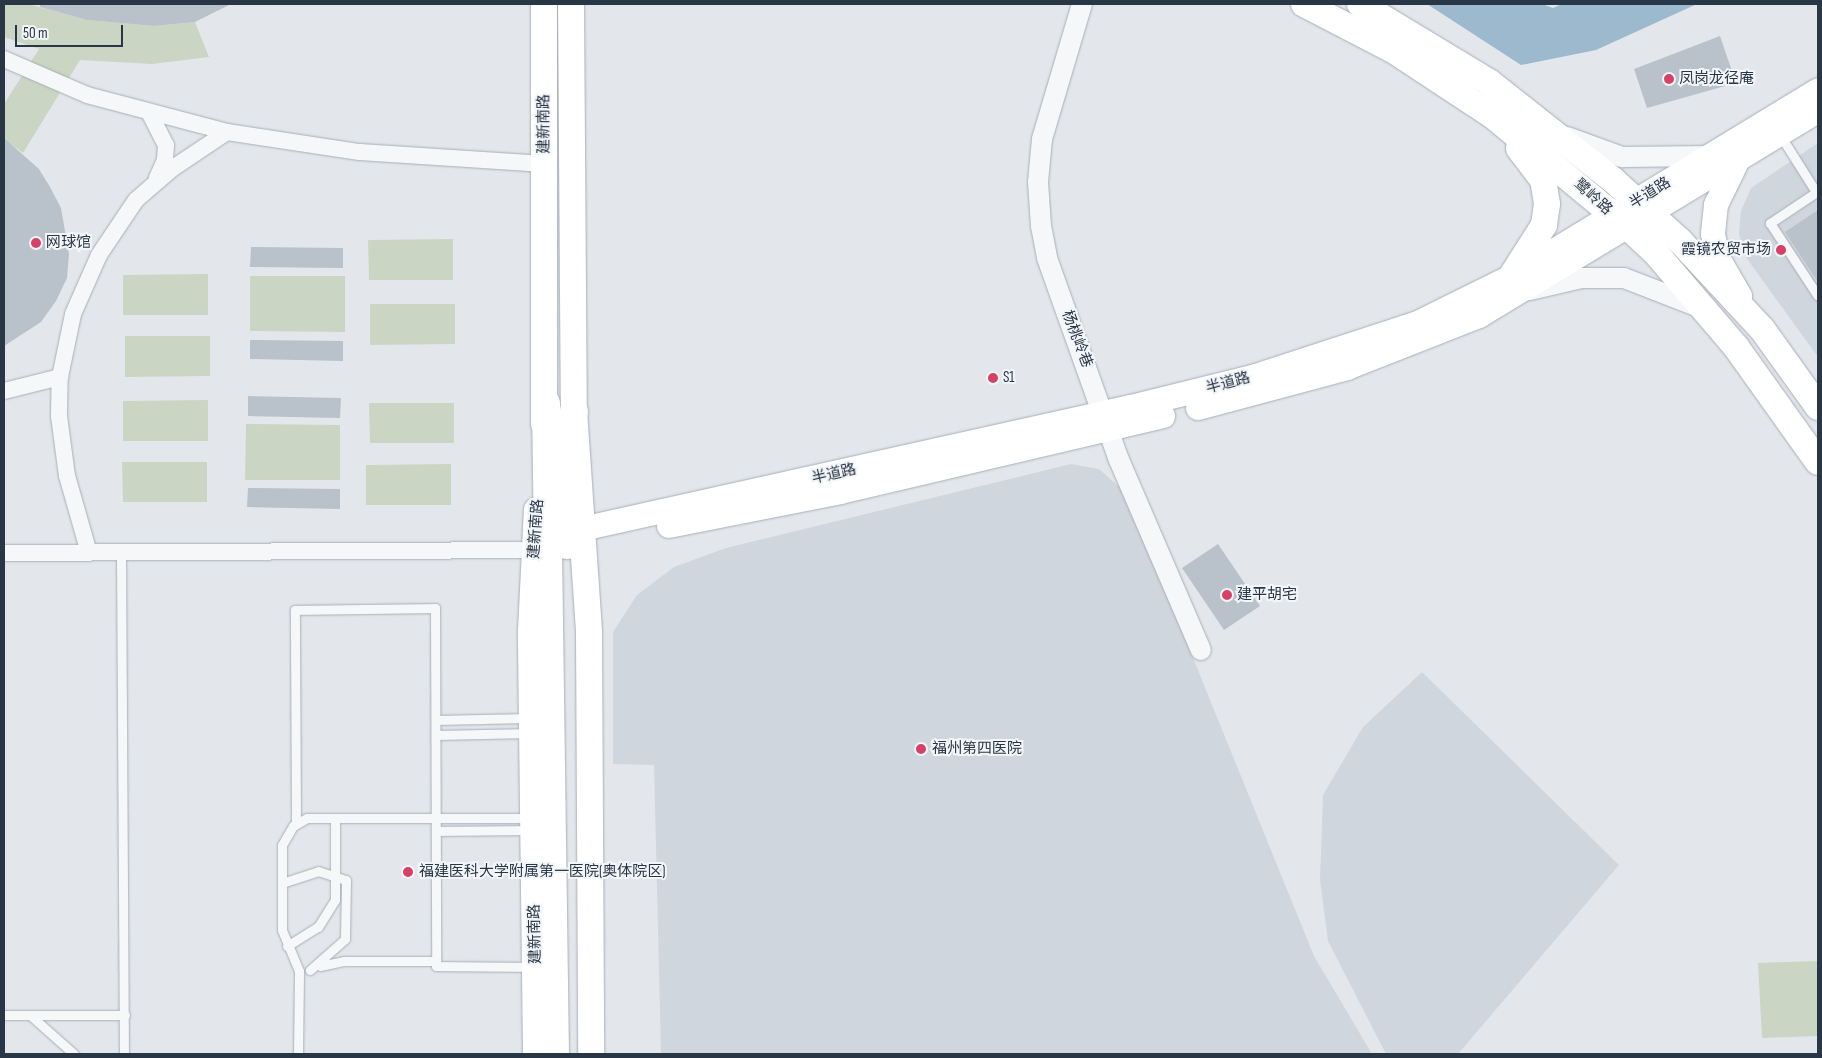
<!DOCTYPE html>
<meta charset="utf-8">
<style>
body{margin:0}
#map{position:relative;width:1822px;height:1058px;overflow:hidden;background:#e3e7ec;font-family:"Sofia Sans Condensed","Noto Sans SC",sans-serif}
div>[style]{position:absolute}
.built>*{inset:0;background:#d0d6de}
.green>*{inset:0;background:#cad6c3}
.water>*{inset:0;background:#9cb9cd}
.building>*{inset:0;background:#b9c1ca}
.roads{filter:drop-shadow(0 0 1px #a7aeb7) drop-shadow(0 0 1px #a7aeb7)}
.service>*{height:9px;margin:-4.5px;padding:0 4.5px;transform-origin:4.5px;border-radius:4.5px;background:#f6f7f9}
.minor>*{height:16px;margin:-8px;padding:0 8px;transform-origin:8px;border-radius:8px;background:#f6f7f9}
.tertiary>*{height:20px;margin:-10px;padding:0 10px;transform-origin:10px;border-radius:10px;background:#f6f7f9}
.secondary>*{height:24px;margin:-12px;padding:0 12px;transform-origin:12px;border-radius:12px;background:#fff}
.primary>*{height:26px;margin:-13px;padding:0 13px;transform-origin:13px;border-radius:13px;background:#fff}
.trunk>*{height:28px;margin:-14px;padding:0 14px;transform-origin:14px;border-radius:14px;background:#fff}
.dots>*{width:14px;height:14px;translate:-50% -50%;box-sizing:border-box;border:2px solid #f3f6f9;border-radius:50%}
span{translate:-50% -50%;white-space:nowrap;text-align:center;line-height:1.15;-webkit-text-stroke:4px #f3f6f9;paint-order:stroke}
.poi-label{font-size:15px;color:#293645}
.left{translate:0 -50%;text-align:left}
.right{translate:-100% -50%;text-align:right}
.street-label{font-size:15px;color:#293645}
.frame{position:absolute;inset:0;border:5px solid #293645;pointer-events:none}
.scale{position:absolute;left:15px;top:25px;width:108px;height:22px;box-sizing:border-box;border:2px solid #293645;border-top:0;padding-left:6px;font-size:15px;line-height:18px;white-space:nowrap;color:#293645;-webkit-text-stroke:4px #f3f6f9;paint-order:stroke}
</style>
<div id="map">
<div class="built">
<i style="clip-path:polygon(1818px 143px,1818px 357px,1745px 256px,1739px 234px,1741px 211px,1751px 188px)"></i>
<i style="clip-path:polygon(1071px 464px,1099px 469px,1126px 493px,1314px 956px,1372px 1054px,661px 1054px,654px 765px,613px 764px,613px 632px,637px 595px,674px 567px,726px 548px)"></i>
<i style="clip-path:polygon(1422px 672px,1619px 865px,1458px 1054px,1386px 1054px,1328px 941px,1320px 880px,1323px 795px,1363px 727px)"></i>
</div>
<div class="green">
<i style="clip-path:polygon(4px 4px,28px 4px,87px 20px,154px 26px,195px 22px,209px 57px,152px 64px,80px 60px,23px 153px,4px 139px,4px 104px,39px 49px,4px 37px)"></i>
<i style="clip-path:polygon(453px 239px,453px 280px,369px 280px,368px 240px)"></i>
<i style="clip-path:polygon(208px 274px,208px 315px,123px 315px,123px 275px)"></i>
<i style="clip-path:polygon(250px 276px,345px 276px,345px 332px,250px 331px)"></i>
<i style="clip-path:polygon(370px 304px,455px 304px,455px 344px,370px 345px)"></i>
<i style="clip-path:polygon(125px 336px,210px 336px,210px 376px,125px 377px)"></i>
<i style="clip-path:polygon(208px 400px,208px 441px,123px 441px,123px 401px)"></i>
<i style="clip-path:polygon(369px 403px,454px 403px,454px 443px,370px 443px)"></i>
<i style="clip-path:polygon(246px 424px,340px 425px,340px 480px,245px 480px)"></i>
<i style="clip-path:polygon(122px 462px,207px 462px,207px 502px,123px 502px)"></i>
<i style="clip-path:polygon(451px 464px,451px 505px,366px 505px,366px 465px)"></i>
<i style="clip-path:polygon(1818px 961px,1818px 1036px,1762px 1038px,1758px 963px)"></i>
</div>
<div class="water">
<i style="clip-path:polygon(1427px 4px,1542px 4px,1553px 8px,1562px 4px,1697px 4px,1596px 50px,1521px 65px)"></i>
</div>
<div class="building">
<i style="clip-path:polygon(40px 4px,231px 4px,195px 22px,154px 26px,87px 20px,40px 7px)"></i>
<i style="clip-path:polygon(1720px 36px,1736px 83px,1647px 108px,1634px 69px)"></i>
<i style="clip-path:polygon(4px 138px,39px 169px,50px 187px,61px 208px,69px 254px,67px 278px,56px 301px,41px 322px,4px 346px)"></i>
<i style="clip-path:polygon(1818px 210px,1818px 282px,1785px 232px)"></i>
<i style="clip-path:polygon(251px 247px,343px 248px,343px 268px,250px 267px)"></i>
<i style="clip-path:polygon(250px 340px,343px 341px,343px 361px,250px 359px)"></i>
<i style="clip-path:polygon(248px 396px,341px 398px,340px 418px,248px 416px)"></i>
<i style="clip-path:polygon(248px 488px,340px 489px,340px 509px,247px 507px)"></i>
<i style="clip-path:polygon(1218px 544px,1260px 606px,1224px 630px,1182px 568px)"></i>
</div>
<div class="roads">
<div class="service">
<i style="left:1780px;top:135px;width:67px;rotate:57.7deg"></i>
<i style="left:1818px;top:191px;width:58px;rotate:146.3deg"></i>
<i style="left:1770px;top:223px;width:87px;rotate:56.7deg"></i>
<i style="left:121px;top:553px;width:501px;rotate:89.66deg"></i>
<i style="left:436px;top:720px;width:93px;rotate:-1.2deg"></i>
<i style="left:436px;top:735px;width:95px;rotate:-1.2deg"></i>
<i style="left:296px;top:823px;width:213px;rotate:-90.3deg"></i>
<i style="left:295px;top:610px;width:140px;rotate:-0.8deg"></i>
<i style="left:435px;top:608px;width:358px;rotate:89.8deg"></i>
<i style="left:436px;top:966px;width:96px;rotate:0.6deg"></i>
<i style="left:436px;top:831px;width:95px;rotate:-0.6deg"></i>
<i style="left:282px;top:883px;width:38px;rotate:-18deg"></i>
<i style="left:318px;top:871px;width:29px;rotate:18deg"></i>
<i style="left:346px;top:880px;width:59px;rotate:91deg"></i>
<i style="left:345px;top:939px;width:47px;rotate:138.5deg"></i>
<i style="left:287px;top:946px;width:36px;rotate:-32deg"></i>
<i style="left:318px;top:927px;width:32px;rotate:-58deg"></i>
<i style="left:335px;top:900px;width:82px;rotate:-90deg"></i>
<i style="left:320px;top:966px;width:25px;rotate:-12deg"></i>
<i style="left:344px;top:961px;width:92px"></i>
<i style="left:4px;top:1015px;width:121px"></i>
<i style="left:30px;top:1015px;width:59px;rotate:41.6deg"></i>
<i style="left:298px;top:1054px;width:83px;rotate:-89.3deg"></i>
<i style="left:299px;top:971px;width:44px;rotate:-112.5deg"></i>
<i style="left:282px;top:930px;width:85px;rotate:-90deg"></i>
<i style="left:282px;top:845px;width:22px;rotate:-60deg"></i>
<i style="left:293px;top:826px;width:16px;rotate:-30deg"></i>
<i style="left:307px;top:818px;width:223px"></i>
</div>
<div class="minor">
<i style="left:4px;top:59px;width:90px;rotate:23.4deg"></i>
<i style="left:87px;top:95px;width:145px;rotate:14.8deg"></i>
<i style="left:227px;top:132px;width:134px;rotate:8.6deg"></i>
<i style="left:360px;top:152px;width:185px;rotate:3.7deg"></i>
<i style="left:150px;top:114px;width:35px;rotate:63deg"></i>
<i style="left:166px;top:145px;width:15px;rotate:94deg"></i>
<i style="left:165px;top:160px;width:20px;rotate:114deg"></i>
<i style="left:4px;top:391px;width:58px;rotate:-14deg"></i>
<i style="left:4px;top:553px;width:530px;rotate:-0.32deg"></i>
<i style="left:89px;top:553px;width:80px;rotate:-105.9deg"></i>
<i style="left:67px;top:476px;width:61px;rotate:-97.6deg"></i>
<i style="left:59px;top:416px;width:39px;rotate:-89deg"></i>
<i style="left:60px;top:377px;width:64px;rotate:-78.3deg"></i>
<i style="left:73px;top:314px;width:64px;rotate:-66.2deg"></i>
<i style="left:99px;top:255px;width:66px;rotate:-56.1deg"></i>
<i style="left:136px;top:200px;width:49px;rotate:-40.9deg"></i>
<i style="left:173px;top:168px;width:65px;rotate:-33.7deg"></i>
</div>
<div class="tertiary">
<i style="left:1082px;top:4px;width:141px;rotate:106.5deg"></i>
<i style="left:1042px;top:139px;width:43px;rotate:95.3deg"></i>
<i style="left:1038px;top:182px;width:44px;rotate:86.1deg"></i>
<i style="left:1041px;top:226px;width:33px;rotate:79deg"></i>
<i style="left:1047px;top:258px;width:214px;rotate:70.4deg"></i>
<i style="left:1119px;top:460px;width:207px;rotate:66.7deg"></i>
<i style="left:1567px;top:137px;width:59px;rotate:20deg"></i>
<i style="left:1622px;top:157px;width:89px;rotate:-0.6deg"></i>
<i style="left:1530px;top:290px;width:53px;rotate:-13deg"></i>
<i style="left:1582px;top:278px;width:42px"></i>
<i style="left:1624px;top:278px;width:80px;rotate:21.1deg"></i>
</div>
<div class="secondary">
<i style="left:1736px;top:164px;width:46px;rotate:116deg"></i>
<i style="left:1716px;top:205px;width:29px;rotate:96deg"></i>
<i style="left:1713px;top:234px;width:25px;rotate:78deg"></i>
<i style="left:1718px;top:258px;width:44px;rotate:59.9deg"></i>
<i style="left:1198px;top:408px;width:154px;rotate:-15deg"></i>
<i style="left:1347px;top:368px;width:142px;rotate:-21.5deg"></i>
<i style="left:1479px;top:316px;width:396px;rotate:-31.2deg"></i>
<i style="left:669px;top:526px;width:174px;rotate:-11.2deg"></i>
<i style="left:840px;top:492px;width:332px;rotate:-13.2deg"></i>
<i style="left:582px;top:529px;width:562px;rotate:-12.53deg"></i>
<i style="left:1131px;top:407px;width:129px;rotate:-13.9deg"></i>
<i style="left:1256px;top:376px;width:170px;rotate:-18.1deg"></i>
<i style="left:1418px;top:323px;width:104px;rotate:-26.3deg"></i>
<i style="left:1511px;top:277px;width:359px;rotate:-31.3deg"></i>
</div>
<div class="primary">
<i style="left:544px;top:4px;width:420px;rotate:90deg"></i>
<i style="left:571px;top:4px;width:407px;rotate:89.6deg"></i>
<i style="left:574px;top:411px;width:223px;rotate:86.1deg"></i>
<i style="left:589px;top:633px;width:421px;rotate:89.7deg"></i>
<i style="left:1304px;top:4px;width:100px;rotate:27.3deg"></i>
<i style="left:1393px;top:50px;width:118px;rotate:33.3deg"></i>
<i style="left:1492px;top:115px;width:176px;rotate:39.5deg"></i>
<i style="left:1628px;top:227px;width:37px;rotate:43deg"></i>
<i style="left:1655px;top:252px;width:125px;rotate:49.5deg"></i>
<i style="left:1736px;top:347px;width:141px;rotate:54.5deg"></i>
<i style="left:1360px;top:4px;width:151px;rotate:31.2deg"></i>
<i style="left:1489px;top:82px;width:158px;rotate:38.3deg"></i>
<i style="left:1613px;top:180px;width:91px;rotate:42.3deg"></i>
<i style="left:1680px;top:241px;width:120px;rotate:47deg"></i>
<i style="left:1762px;top:329px;width:96px;rotate:54.3deg"></i>
<i style="left:1511px;top:277px;width:62px;rotate:-57.6deg"></i>
<i style="left:1544px;top:225px;width:21px;rotate:-82deg"></i>
<i style="left:1547px;top:204px;width:24px;rotate:-99deg"></i>
<i style="left:1543px;top:180px;width:40px;rotate:-127deg"></i>
<i style="left:536px;top:1054px;width:423px;rotate:-90.7deg"></i>
<i style="left:531px;top:631px;width:121px;rotate:-87.2deg"></i>
</div>
<div class="trunk">
<i style="left:546px;top:403px;width:651px;rotate:89.21deg"></i>
<i style="left:567px;top:545px;width:81px;rotate:-90deg"></i>
<i style="left:567px;top:464px;width:53px;rotate:-82.5deg"></i>
</div>
</div>
<div class="dots">
<i style="left:1669px;top:79px;background:#d74166"></i>
<i style="left:36px;top:243px;background:#d74166"></i>
<i style="left:1781px;top:250px;background:#d74166"></i>
<i style="left:993px;top:378px;background:#d74166"></i>
<i style="left:1227px;top:595px;background:#d74166"></i>
<i style="left:921px;top:749px;background:#d74166"></i>
<i style="left:408px;top:872px;background:#d74166"></i>
</div>
<div class="poi-label">
<span class="left" style="left:1679px;top:79px">凤岗龙径庵</span>
<span class="left" style="left:46px;top:243px">网球馆</span>
<span class="right" style="left:1771px;top:250px">霞镜农贸市场</span>
<span class="left" style="left:1003px;top:378px">S1</span>
<span class="left" style="left:1237px;top:595px">建平胡宅</span>
<span class="left" style="left:932px;top:749px">福州第四医院</span>
<span class="left" style="left:419px;top:872px">福建医科大学附属第一医院(奥体院区)</span>
</div>
<div class="street-label">
<span style="left:544px;top:124px;rotate:-90deg">建新南路</span>
<span style="left:1650px;top:193px;rotate:-32deg">半道路</span>
<span style="left:1593px;top:197px;rotate:42deg">鹭岭路</span>
<span style="left:1077px;top:339px;rotate:69deg">杨桃岭巷</span>
<span style="left:1228px;top:383px;rotate:-15deg">半道路</span>
<span style="left:834px;top:474px;rotate:-13deg">半道路</span>
<span style="left:536px;top:529px;rotate:-86deg">建新南路</span>
<span style="left:535px;top:934px;rotate:-91deg">建新南路</span>
</div>
<div class="frame"></div>
<div class="scale">50 m</div>
</div>
